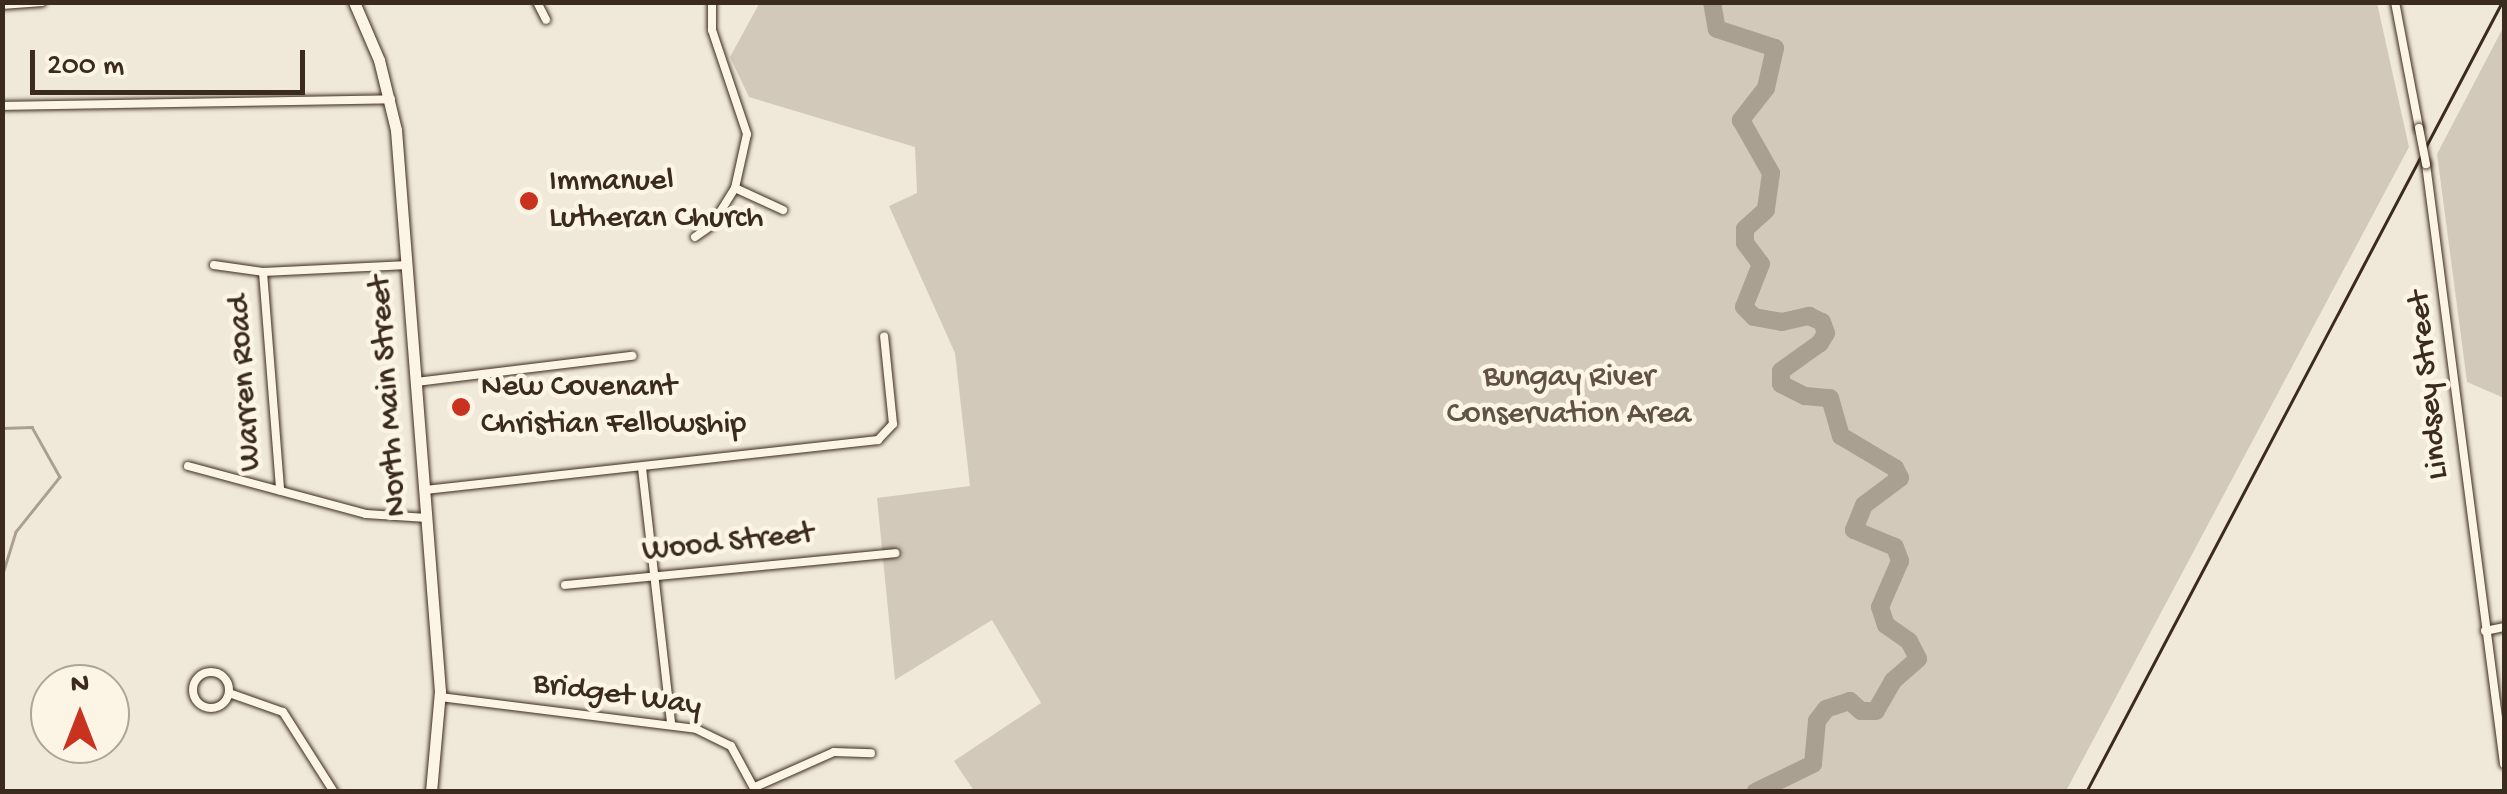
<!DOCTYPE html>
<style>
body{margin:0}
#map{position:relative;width:2507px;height:794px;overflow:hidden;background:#f0e9d9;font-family:"Gochi Hand",sans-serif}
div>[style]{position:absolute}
.green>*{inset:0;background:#d2c9ba}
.stream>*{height:2.5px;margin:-1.25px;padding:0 1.25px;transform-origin:1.25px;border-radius:1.25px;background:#aaa091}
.river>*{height:18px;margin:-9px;padding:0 9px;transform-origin:9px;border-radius:9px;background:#aaa091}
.roads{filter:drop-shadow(0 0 2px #3b2a1e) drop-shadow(0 0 2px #3b2a1e)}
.street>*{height:8px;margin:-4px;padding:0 4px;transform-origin:4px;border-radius:4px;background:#fcf5e5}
.street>.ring{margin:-4px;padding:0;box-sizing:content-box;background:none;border:8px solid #fcf5e5;border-radius:50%}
.secondary>*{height:11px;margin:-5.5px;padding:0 5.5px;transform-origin:5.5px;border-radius:5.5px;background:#fcf5e5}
.rail>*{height:2.5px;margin:-1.25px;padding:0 1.25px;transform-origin:1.25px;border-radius:1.25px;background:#3b2a1e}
.bridges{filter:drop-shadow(0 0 2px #3b2a1e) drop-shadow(0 0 2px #3b2a1e)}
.street-bridge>*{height:8px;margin:-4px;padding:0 4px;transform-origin:4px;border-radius:4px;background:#fcf5e5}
.dots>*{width:28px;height:28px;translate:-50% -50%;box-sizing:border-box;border:5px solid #fcf5e5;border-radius:50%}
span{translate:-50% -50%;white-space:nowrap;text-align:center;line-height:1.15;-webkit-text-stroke:9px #fcf5e5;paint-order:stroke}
.poi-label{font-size:32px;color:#3b2a1e}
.left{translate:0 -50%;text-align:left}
.park-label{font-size:32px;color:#615245}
.street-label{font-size:32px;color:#3b2a1e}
.frame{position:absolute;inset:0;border:5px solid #3b2a1e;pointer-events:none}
.north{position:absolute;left:30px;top:664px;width:100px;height:100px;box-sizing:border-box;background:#fcf5e5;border:2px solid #afa495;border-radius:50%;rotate:0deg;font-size:28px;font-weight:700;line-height:40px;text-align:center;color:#3b2a1e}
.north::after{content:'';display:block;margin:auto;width:35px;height:45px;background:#c8321e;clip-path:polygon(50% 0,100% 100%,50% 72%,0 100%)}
.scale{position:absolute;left:30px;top:50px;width:275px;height:45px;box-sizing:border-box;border:5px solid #3b2a1e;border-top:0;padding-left:12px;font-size:30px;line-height:35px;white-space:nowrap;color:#3b2a1e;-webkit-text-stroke:8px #fcf5e5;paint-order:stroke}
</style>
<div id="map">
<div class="green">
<i style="clip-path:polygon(760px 2px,2377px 3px,2409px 147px,2066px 791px,974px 791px,954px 761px,1041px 703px,992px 620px,895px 680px,877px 498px,970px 486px,955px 353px,889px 206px,917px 193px,915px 147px,749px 97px,730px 57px)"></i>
<i style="clip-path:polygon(2504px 26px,2504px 398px,2467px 382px,2437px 154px)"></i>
</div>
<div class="stream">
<i style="left:2px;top:428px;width:30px;rotate:-2deg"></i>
<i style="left:32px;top:427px;width:57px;rotate:60.8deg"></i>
<i style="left:60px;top:477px;width:70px;rotate:128.7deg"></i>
<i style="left:16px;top:532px;width:47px;rotate:107.3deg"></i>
</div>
<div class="river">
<i style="left:1712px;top:2px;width:27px;rotate:80deg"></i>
<i style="left:1717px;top:29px;width:61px;rotate:18.1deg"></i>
<i style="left:1775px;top:48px;width:41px;rotate:102.7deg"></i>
<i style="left:1766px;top:88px;width:41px;rotate:128deg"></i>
<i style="left:1741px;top:120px;width:61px;rotate:60.5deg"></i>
<i style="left:1771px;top:173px;width:37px;rotate:98deg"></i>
<i style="left:1766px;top:210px;width:28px;rotate:138deg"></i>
<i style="left:1745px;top:229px;width:14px;rotate:90deg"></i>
<i style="left:1745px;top:243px;width:26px;rotate:53deg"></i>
<i style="left:1761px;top:264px;width:46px;rotate:111.6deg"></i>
<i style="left:1744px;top:307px;width:14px;rotate:45deg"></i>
<i style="left:1754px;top:317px;width:28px;rotate:10deg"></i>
<i style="left:1782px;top:322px;width:28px;rotate:-13deg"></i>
<i style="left:1809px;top:316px;width:14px;rotate:25deg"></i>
<i style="left:1822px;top:322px;width:12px;rotate:70deg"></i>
<i style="left:1826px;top:333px;width:12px;rotate:121deg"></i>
<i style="left:1820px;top:343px;width:48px;rotate:144.3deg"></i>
<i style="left:1781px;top:371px;width:13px;rotate:90deg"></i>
<i style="left:1781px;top:384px;width:27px;rotate:27deg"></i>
<i style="left:1805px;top:396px;width:25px;rotate:5deg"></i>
<i style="left:1830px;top:398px;width:40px;rotate:74deg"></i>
<i style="left:1841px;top:436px;width:63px;rotate:30.7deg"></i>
<i style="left:1895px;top:468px;width:11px;rotate:63deg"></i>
<i style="left:1900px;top:478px;width:45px;rotate:143.1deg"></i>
<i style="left:1864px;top:505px;width:27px;rotate:112deg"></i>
<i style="left:1854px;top:530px;width:44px;rotate:22.5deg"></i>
<i style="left:1895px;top:547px;width:15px;rotate:70deg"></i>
<i style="left:1900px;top:561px;width:50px;rotate:113.5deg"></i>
<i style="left:1880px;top:607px;width:19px;rotate:72deg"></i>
<i style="left:1886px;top:625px;width:28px;rotate:35deg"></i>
<i style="left:1909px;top:641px;width:20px;rotate:63deg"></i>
<i style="left:1918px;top:659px;width:33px;rotate:139deg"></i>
<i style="left:1893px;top:681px;width:34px;rotate:120deg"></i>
<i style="left:1876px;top:711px;width:15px;rotate:180deg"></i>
<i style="left:1861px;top:711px;width:15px;rotate:-138deg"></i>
<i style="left:1850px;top:701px;width:25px;rotate:162deg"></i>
<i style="left:1826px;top:709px;width:15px;rotate:127deg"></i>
<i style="left:1817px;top:721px;width:43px;rotate:95.3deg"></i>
<i style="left:1813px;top:764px;width:64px;rotate:154.2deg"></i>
</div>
<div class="roads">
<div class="street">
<i style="left:537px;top:2px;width:20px;rotate:63deg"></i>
<i style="left:2395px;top:2px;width:128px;rotate:79.2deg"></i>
<i style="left:2px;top:5px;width:40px;rotate:-4.3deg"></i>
<i style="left:2px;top:106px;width:389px;rotate:-1deg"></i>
<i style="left:2426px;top:164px;width:605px;rotate:82.59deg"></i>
<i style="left:735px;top:188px;width:53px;rotate:24.6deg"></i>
<i style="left:695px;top:237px;width:21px;rotate:-35deg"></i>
<i style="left:712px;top:225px;width:44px;rotate:-58.1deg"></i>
<i style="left:735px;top:188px;width:55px;rotate:-77.5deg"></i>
<i style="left:747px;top:134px;width:110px;rotate:-108.6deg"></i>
<i style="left:712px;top:30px;width:28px;rotate:-90deg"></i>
<i style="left:214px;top:265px;width:49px;rotate:8.1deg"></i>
<i style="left:263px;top:272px;width:145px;rotate:-2.8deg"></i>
<i style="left:263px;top:272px;width:219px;rotate:85.5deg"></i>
<i style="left:416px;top:382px;width:218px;rotate:-6.9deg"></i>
<i style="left:188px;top:466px;width:184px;rotate:15.1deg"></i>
<i style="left:366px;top:514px;width:61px;rotate:3.8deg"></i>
<i style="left:642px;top:468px;width:258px;rotate:83.5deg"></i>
<i style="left:425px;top:490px;width:456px;rotate:-6.3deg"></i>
<i style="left:878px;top:440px;width:22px;rotate:-47deg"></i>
<i style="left:893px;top:424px;width:88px;rotate:-95.8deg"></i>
<i style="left:565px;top:585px;width:332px;rotate:-5.5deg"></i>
<i style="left:2485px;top:631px;width:19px;rotate:-12deg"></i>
<i class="ring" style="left:193px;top:672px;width:28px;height:28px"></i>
<i style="left:229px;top:693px;width:57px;rotate:19.4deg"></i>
<i style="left:283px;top:712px;width:95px;rotate:57.5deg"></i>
<i style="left:440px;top:697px;width:258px;rotate:7.1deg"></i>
<i style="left:696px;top:729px;width:39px;rotate:26deg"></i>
<i style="left:731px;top:746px;width:52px;rotate:61.5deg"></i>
<i style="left:755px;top:787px;width:86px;rotate:-23.9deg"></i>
<i style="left:834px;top:752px;width:37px;rotate:2deg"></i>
</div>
<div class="secondary">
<i style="left:354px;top:2px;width:63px;rotate:66.7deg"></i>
<i style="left:379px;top:60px;width:72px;rotate:76.3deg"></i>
<i style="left:396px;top:130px;width:563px;rotate:85.52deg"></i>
<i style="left:440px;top:691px;width:101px;rotate:95.1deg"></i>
</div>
</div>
<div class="rail">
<i style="left:2086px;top:792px;width:893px;rotate:-62.23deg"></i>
</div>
<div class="bridges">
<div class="street-bridge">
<i style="left:2419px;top:128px;width:37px;rotate:79deg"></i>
</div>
</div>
<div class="dots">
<i style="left:529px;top:201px;background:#c8321e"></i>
<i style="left:461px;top:407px;background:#c8321e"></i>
</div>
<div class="poi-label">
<span class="left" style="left:549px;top:201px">Immanuel<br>Lutheran Church</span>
<span class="left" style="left:481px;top:407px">New Covenant<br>Christian Fellowship</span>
</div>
<div class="park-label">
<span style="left:1569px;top:397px">Bungay River<br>Conservation Area</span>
</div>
<div class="street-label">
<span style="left:246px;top:383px;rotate:-94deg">Warren Road</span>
<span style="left:2430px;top:385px;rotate:-96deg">Lindsey Street</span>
<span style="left:390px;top:396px;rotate:-94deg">North Main Street</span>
<span style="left:728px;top:544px;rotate:-6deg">Wood Street</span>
<span style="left:617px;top:696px;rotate:8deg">Bridget Way</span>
</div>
<div class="frame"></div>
<div class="north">N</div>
<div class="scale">200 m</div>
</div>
